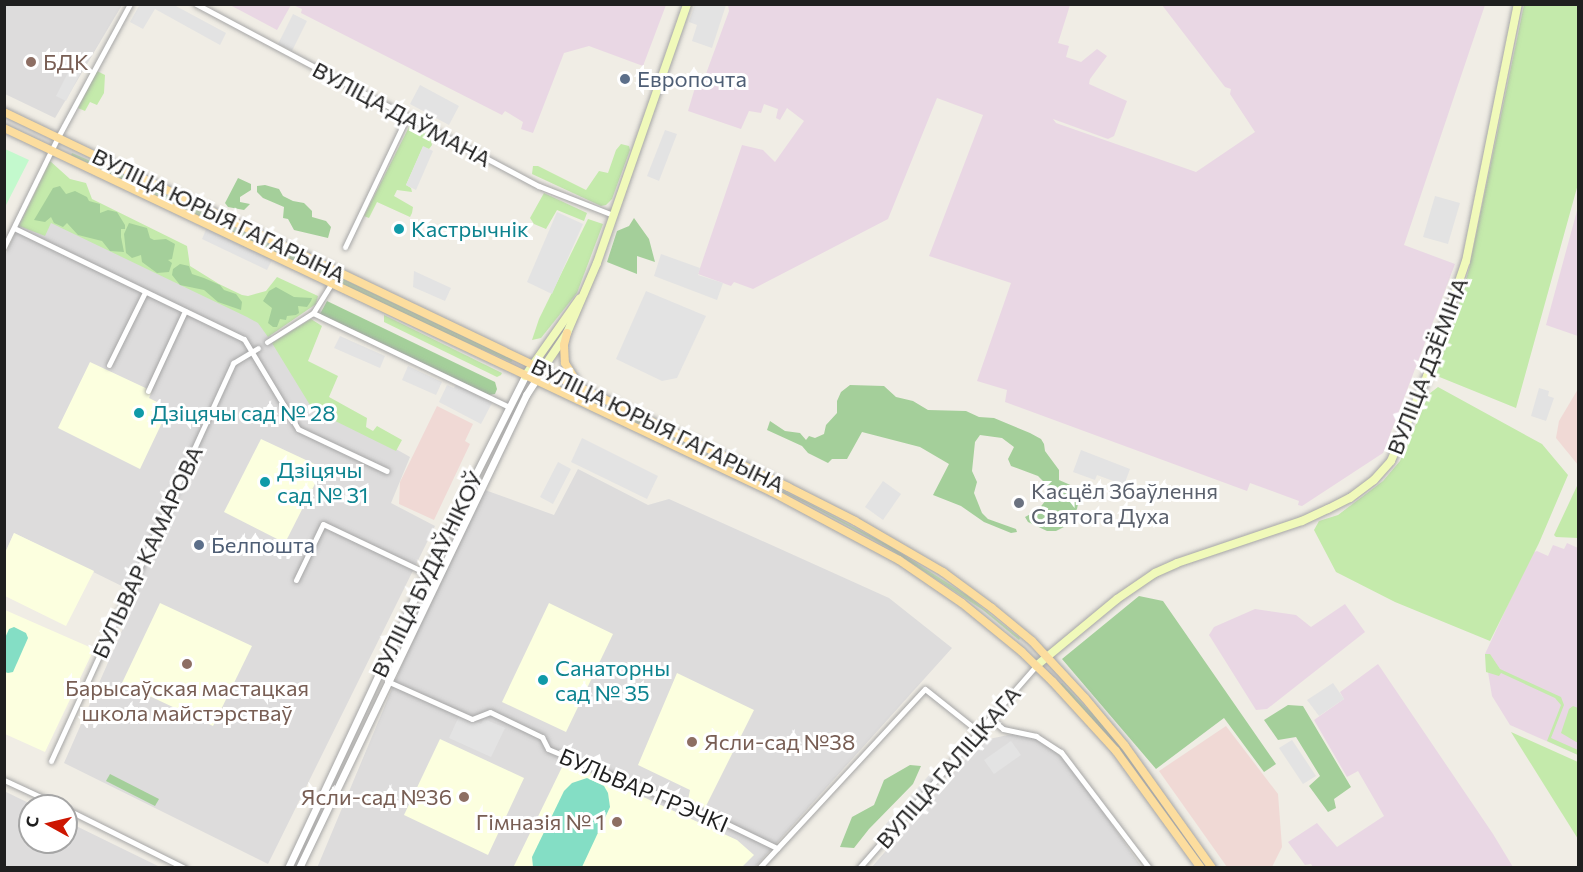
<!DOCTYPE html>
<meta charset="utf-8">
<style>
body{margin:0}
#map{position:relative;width:1583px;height:872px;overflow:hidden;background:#f0ede5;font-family:Commissioner,sans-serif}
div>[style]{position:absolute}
.residential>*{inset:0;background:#dddcdc}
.commercial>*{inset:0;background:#f0d9d5}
.industrial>*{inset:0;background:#e9d7e4}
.education>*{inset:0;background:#fcffdf}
.grass>*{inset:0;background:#c4eaab}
.forest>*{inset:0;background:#a4cf9a}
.park>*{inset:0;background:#c3f9cd}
.pitch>*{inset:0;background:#84dec5}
.parking>*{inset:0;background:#e3e3e3}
.roads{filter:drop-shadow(0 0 2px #a6a6a6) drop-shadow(0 0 2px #a6a6a6)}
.minor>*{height:5px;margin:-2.5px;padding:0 2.5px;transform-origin:2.5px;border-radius:2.5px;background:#fff}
.tertiary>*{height:7px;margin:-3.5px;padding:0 3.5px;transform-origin:3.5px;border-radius:3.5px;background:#fff}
.secondary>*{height:8px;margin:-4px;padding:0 4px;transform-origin:4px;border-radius:4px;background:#f0f9ba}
.primary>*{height:8px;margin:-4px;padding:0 4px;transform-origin:4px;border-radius:4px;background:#fcdd9e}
.dots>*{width:16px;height:16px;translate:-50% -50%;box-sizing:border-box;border:3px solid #fff;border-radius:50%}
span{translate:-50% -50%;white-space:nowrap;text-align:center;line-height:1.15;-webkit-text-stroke:6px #fff;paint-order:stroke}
.education-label{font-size:22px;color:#785e54}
.left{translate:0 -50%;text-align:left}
.right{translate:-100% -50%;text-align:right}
.service-label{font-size:22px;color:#4e5e75}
.street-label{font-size:22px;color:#1f1f1f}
.culture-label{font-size:22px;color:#0d838f}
.worship-label{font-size:22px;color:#5b616d}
.frame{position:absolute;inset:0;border:6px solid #1f1f1f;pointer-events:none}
.north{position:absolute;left:18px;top:794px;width:60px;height:60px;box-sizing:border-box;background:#fff;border:2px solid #a5a5a5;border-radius:50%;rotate:278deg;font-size:16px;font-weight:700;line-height:24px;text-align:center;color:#1f1f1f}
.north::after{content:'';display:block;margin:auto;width:21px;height:27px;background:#cd1601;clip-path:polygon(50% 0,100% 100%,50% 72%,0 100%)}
</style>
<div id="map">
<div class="residential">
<i style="clip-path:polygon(4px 5px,122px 5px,55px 118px,5px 94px)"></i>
<i style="clip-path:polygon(27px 205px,259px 318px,315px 403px,410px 457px,391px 503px,435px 526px,268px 864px,64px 763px,138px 594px,14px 533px,5px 553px,5px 256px)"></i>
<i style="clip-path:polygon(578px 469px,648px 505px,669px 499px,889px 598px,952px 648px,755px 867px,317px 868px,404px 660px,485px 490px,554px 515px)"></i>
<i style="clip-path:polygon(1013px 734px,1033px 737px,1052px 749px,1072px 767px,1142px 868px,871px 868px,963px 762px,989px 739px)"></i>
<i style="clip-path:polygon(4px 791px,35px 806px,30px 806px,30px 842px,66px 842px,66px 821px,160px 867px,5px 867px)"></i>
</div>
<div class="commercial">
<i style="clip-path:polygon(1578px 389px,1578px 465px,1556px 438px,1559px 421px)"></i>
<i style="clip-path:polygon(437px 406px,473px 424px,465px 441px,470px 444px,434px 520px,399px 504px,400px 482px)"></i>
<i style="clip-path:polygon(1226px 726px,1278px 794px,1282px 847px,1272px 867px,1227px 867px,1159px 771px)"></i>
</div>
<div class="industrial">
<i style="clip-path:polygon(230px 5px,291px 5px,277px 30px)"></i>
<i style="clip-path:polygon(293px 5px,293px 4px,666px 5px,643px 66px,589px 46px,564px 53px,533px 133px,521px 129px,523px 122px,505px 111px,502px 115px,301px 13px,302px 9px)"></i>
<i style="clip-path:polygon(728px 5px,1070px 5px,1058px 43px,1069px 46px,1066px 57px,1081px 62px,1097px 49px,1107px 56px,1090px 79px,1089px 84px,1127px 101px,1114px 136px,1108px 139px,1053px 119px,1056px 123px,1196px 172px,1255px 132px,1230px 94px,1231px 89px,1225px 87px,1162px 5px,1485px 5px,1404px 245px,1455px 264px,1383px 453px,1302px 506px,1298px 505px,1299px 501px,1250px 483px,1247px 491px,1005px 402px,1007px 390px,977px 381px,1011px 283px,929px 256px,983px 115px,937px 98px,888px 219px,753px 289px,734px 282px,731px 286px,698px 274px,742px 145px,763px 150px,775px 162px,804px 121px,787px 108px,780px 120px,776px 118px,778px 109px,764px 104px,761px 113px,749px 111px,741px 129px,688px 111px,697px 81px,703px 82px,729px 11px)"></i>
<i style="clip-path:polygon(1578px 207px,1578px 336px,1546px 325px)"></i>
<i style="clip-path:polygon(1567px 543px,1578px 548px,1578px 755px,1510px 725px,1492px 696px,1485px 654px,1532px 553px,1537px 551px,1548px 556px,1553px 545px,1564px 549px)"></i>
<i style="clip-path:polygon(1345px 604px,1365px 632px,1267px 709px,1256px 710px,1209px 635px,1214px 627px,1255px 609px,1296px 615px,1311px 627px)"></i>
<i style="clip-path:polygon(1378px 664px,1493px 834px,1513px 867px,1313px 867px,1311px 864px,1305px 865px,1288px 842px,1317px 823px,1337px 847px,1384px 816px,1358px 771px,1347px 777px,1314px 720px,1344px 699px,1340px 692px)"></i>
</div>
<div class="education">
<i style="clip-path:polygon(90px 362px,152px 391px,149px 398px,169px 408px,140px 469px,58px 428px)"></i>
<i style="clip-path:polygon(261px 439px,323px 468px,285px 543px,224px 512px)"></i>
<i style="clip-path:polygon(14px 533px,94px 571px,66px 626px,5px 596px,5px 553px)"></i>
<i style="clip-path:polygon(160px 603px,252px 646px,213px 726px,122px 683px)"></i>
<i style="clip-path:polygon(549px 603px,613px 634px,566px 732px,502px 702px)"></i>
<i style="clip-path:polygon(5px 610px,94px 649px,45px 752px,5px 734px)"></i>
<i style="clip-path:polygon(677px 673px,754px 710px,705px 808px,688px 800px,690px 790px,638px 765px)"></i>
<i style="clip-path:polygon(440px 739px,524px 778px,488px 855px,404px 815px)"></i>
<i style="clip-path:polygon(565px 761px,737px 840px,754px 855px,742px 867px,513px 868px)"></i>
</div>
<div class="grass">
<i style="clip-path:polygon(1524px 5px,1578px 5px,1578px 184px,1516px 408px,1437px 376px,1436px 368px,1454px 321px,1469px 269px)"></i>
<i style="clip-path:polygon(97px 71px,105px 75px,104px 93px,97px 105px,90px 102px,85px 111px,78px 108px)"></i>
<i style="clip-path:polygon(410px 125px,430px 136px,432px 145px,429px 149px,423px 147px,406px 185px,411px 188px,412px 192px,397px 190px,394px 196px,413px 207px,412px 213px,410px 217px,377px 202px,369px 218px,364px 216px)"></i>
<i style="clip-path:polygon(621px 144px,629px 146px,630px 150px,612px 199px,606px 205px,601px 206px,532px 174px,533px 166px,538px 166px,586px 190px,599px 171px,608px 173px,616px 150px)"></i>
<i style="clip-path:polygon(72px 153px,126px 176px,513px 360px,511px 362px,420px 322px,71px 155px)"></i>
<i style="clip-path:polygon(50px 161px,70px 179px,86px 183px,92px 199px,187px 246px,190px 266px,219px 284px,242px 295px,248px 296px,266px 291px,277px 277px,318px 296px,316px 304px,268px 337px,258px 323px,247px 317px,51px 223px,45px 236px,19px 226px)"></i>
<i style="clip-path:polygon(544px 193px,587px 213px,584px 221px,557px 210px,546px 229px,534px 224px,530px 218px)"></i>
<i style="clip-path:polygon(588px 219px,603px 224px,577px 293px,541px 338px,532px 340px,539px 319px)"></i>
<i style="clip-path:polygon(384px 315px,502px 373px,501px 375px,497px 377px,384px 322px)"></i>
<i style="clip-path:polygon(311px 319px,322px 326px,308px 361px,338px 376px,329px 397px,367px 418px,366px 427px,373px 431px,377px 426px,402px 440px,396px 451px,313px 410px,272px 343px)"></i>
<i style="clip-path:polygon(557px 385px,614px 409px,806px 502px,888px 545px,968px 596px,1020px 638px,1019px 640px,983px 610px,887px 547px,806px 503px)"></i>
<i style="clip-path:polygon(1438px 387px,1542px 444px,1568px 475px,1539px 543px,1490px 641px,1395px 602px,1336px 572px,1314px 530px,1319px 521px,1338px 515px,1383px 481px,1400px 461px,1429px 394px)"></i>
<i style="clip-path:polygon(1577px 486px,1578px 538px,1556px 537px,1554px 535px)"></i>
<i style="clip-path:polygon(1485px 654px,1490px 654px,1500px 669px,1561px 697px,1564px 705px,1551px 738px,1578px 750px,1578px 755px,1547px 741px,1561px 705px,1555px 698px,1501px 673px,1499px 676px,1486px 672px)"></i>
<i style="clip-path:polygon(1062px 683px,1107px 729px,1127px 755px,1206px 867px,1137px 771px,1060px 685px)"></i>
<i style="clip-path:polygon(1573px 706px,1578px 708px,1578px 743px,1561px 733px,1569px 709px)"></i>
<i style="clip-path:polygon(1511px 732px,1578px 762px,1578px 839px)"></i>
</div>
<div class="forest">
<i style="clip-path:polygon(238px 178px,251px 184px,251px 190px,240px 197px,240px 202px,250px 204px,244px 210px,228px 207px,225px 203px)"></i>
<i style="clip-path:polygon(265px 185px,279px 189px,283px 196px,293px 201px,304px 203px,312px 211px,312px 217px,326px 221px,331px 227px,328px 238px,294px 230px,288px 219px,283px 218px,284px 207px,263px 198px,257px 192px,257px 186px)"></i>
<i style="clip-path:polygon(60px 186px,66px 194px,75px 191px,87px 197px,89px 201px,100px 204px,100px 213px,108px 210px,117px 212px,125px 225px,125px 229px,121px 229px,121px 237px,124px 252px,110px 251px,102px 241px,78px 235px,67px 223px,63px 227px,54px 223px,51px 217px,45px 222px,34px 220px,53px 188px)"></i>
<i style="clip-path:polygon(634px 218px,649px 239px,655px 262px,637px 256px,637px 274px,607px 262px,617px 231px,629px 226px)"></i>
<i style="clip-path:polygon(129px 223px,147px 228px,150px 238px,154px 240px,166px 239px,175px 244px,172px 259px,168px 260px,172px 263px,169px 272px,157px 273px,142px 262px,141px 255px,132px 258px,126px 253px,124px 234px)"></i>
<i style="clip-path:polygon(180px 264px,189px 266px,192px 274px,204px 278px,220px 285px,224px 290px,236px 294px,242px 302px,241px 310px,218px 302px,204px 290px,180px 285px,172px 275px,173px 269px)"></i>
<i style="clip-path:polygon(276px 287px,294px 297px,312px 298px,311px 301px,307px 307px,298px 306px,299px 313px,296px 315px,287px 316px,286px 320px,280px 319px,277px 327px,273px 327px,268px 323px,272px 308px,263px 301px,269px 291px)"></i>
<i style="clip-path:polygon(327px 301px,495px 382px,497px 389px,495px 394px,489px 395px,320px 314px)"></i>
<i style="clip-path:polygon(850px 385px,884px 386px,896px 397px,913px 401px,928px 410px,966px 411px,979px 417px,994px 418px,1030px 433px,1041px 439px,1044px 444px,1045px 451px,1059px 470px,1059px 480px,1075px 487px,1080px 494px,1077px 509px,1064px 527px,1056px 531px,1047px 531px,1028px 522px,1025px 517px,1038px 510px,1046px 500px,1047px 485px,1038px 476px,1011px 466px,1008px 459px,1014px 447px,1002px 438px,980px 435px,975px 442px,972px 471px,977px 482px,974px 493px,982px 513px,988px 519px,1016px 529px,1017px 532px,1011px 533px,984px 522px,961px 506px,933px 495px,949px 464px,920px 447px,862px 432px,847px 459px,832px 459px,828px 463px,808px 453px,802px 446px,767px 430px,770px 421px,785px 431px,800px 433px,806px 440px,809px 436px,815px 438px,824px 434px,826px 425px,837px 413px,837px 401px,841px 392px)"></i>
<i style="clip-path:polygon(1139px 596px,1163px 601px,1276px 764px,1264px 772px,1224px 718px,1156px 769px,1062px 659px)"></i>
<i style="clip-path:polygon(1288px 705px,1303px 706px,1351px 787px,1334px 799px,1336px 808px,1328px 812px,1309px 786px,1320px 776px,1296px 737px,1278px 740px,1264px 720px)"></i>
<i style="clip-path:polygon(910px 765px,921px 766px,913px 784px,869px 829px,854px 848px,840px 847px,852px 817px,874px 805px,884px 780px)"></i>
<i style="clip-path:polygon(110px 774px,159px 799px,155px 806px,106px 781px)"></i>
</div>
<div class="park">
<i style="clip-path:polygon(5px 149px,29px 160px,5px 207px)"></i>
</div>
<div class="pitch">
<i style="clip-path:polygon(14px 627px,26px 633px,28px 638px,13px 672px,8px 673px,5px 672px,5px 638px,9px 629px)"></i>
<i style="clip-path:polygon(587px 778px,604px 786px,608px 793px,610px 807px,582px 867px,533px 867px,532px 857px,564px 791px,572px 783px)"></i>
</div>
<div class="parking">
<i style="clip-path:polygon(140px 4px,174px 5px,226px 33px,220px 45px,155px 9px,143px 29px,130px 22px)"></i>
<i style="clip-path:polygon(695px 4px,726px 5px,712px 48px,692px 41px,697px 25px,689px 22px)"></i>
<i style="clip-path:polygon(293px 14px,307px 21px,292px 51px,278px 44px)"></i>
<i style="clip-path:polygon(72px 65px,82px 70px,66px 101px,56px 96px)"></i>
<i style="clip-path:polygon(420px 85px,459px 106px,449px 125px,410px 104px)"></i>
<i style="clip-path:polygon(665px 130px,677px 134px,659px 181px,647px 176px)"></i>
<i style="clip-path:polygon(423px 146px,433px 151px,416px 190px,406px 185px)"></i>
<i style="clip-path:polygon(1435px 196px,1460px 203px,1448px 244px,1423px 237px)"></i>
<i style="clip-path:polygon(557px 212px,583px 224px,552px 294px,527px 282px)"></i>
<i style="clip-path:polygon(207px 227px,273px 258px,267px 270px,202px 239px)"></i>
<i style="clip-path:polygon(661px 254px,700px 268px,698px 275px,723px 283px,717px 300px,654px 276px)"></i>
<i style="clip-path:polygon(414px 271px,451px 288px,445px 301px,413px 287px)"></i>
<i style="clip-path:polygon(646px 291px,706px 316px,677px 378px,662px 381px,616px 359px)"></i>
<i style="clip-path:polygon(340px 336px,385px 356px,380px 368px,334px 348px)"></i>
<i style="clip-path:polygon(408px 366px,442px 382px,436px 395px,402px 380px)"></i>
<i style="clip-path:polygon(456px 384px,492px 403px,481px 424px,439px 402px,447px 385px,454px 388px)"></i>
<i style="clip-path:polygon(1539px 388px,1549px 391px,1548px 396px,1554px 398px,1546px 421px,1531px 416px)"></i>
<i style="clip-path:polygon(582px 438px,658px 476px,647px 499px,571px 462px)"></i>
<i style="clip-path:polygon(1081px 450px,1130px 469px,1124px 485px,1097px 475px,1095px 480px,1073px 472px)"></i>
<i style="clip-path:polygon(558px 462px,571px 469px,553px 504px,540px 497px)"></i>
<i style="clip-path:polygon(883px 481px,901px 494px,883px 520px,865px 507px)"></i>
<i style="clip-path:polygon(1333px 683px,1344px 699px,1319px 716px,1307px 700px)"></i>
<i style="clip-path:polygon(460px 714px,481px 724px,484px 719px,505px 728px,491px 757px,449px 738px)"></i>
<i style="clip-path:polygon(1292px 740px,1316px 776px,1303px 784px,1279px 748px)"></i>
<i style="clip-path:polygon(1011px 741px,1021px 755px,994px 774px,984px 760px)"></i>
<i style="clip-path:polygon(937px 766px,944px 772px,885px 839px,878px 833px)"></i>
</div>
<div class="roads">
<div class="minor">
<i style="left:196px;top:4px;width:388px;rotate:28deg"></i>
<i style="left:539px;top:186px;width:79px;rotate:21.4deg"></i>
<i style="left:14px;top:228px;width:255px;rotate:25.8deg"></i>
<i style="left:244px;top:339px;width:105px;rotate:59deg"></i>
<i style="left:298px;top:429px;width:98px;rotate:25.3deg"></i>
<i style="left:4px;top:247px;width:123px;rotate:-63.9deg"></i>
<i style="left:58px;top:137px;width:151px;rotate:-61.6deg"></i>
<i style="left:345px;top:247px;width:144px;rotate:-64.5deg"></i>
<i style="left:313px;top:313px;width:217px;rotate:25.6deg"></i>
<i style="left:267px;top:342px;width:54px;rotate:-32.2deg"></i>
<i style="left:313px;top:313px;width:36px;rotate:-58deg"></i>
<i style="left:109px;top:365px;width:81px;rotate:-63.7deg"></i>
<i style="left:148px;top:391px;width:88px;rotate:-65.2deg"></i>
<i style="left:296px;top:580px;width:62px;rotate:-64.3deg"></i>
<i style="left:323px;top:524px;width:114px;rotate:25.4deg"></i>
<i style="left:387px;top:681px;width:93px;rotate:24.1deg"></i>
<i style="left:472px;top:719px;width:19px;rotate:-21deg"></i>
<i style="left:490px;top:712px;width:58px;rotate:25.7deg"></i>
<i style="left:542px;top:737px;width:13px;rotate:63deg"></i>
<i style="left:548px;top:749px;width:183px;rotate:22.5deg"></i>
<i style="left:717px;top:819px;width:67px;rotate:25.8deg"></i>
<i style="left:990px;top:718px;width:17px;rotate:40deg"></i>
<i style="left:1003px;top:729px;width:34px;rotate:12deg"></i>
<i style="left:1036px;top:736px;width:30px;rotate:33deg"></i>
<i style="left:1061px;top:752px;width:146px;rotate:52.8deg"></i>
<i style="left:51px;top:761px;width:438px;rotate:-65.4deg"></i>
<i style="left:233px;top:363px;width:29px;rotate:-31deg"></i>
<i style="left:4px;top:780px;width:62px;rotate:24.9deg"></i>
<i style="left:66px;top:809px;width:133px;rotate:26.4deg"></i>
<i style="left:759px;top:868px;width:244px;rotate:-47.2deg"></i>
<i style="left:925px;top:689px;width:69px;rotate:38.5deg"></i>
<i style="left:859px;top:868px;width:269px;rotate:-48.8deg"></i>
</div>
<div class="tertiary">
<i style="left:288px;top:868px;width:326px;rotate:-64.9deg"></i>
<i style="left:426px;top:573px;width:220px;rotate:-63.3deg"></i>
<i style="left:299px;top:868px;width:525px;rotate:-64.36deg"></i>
<i style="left:526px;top:395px;width:30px;rotate:-57deg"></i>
</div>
<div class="secondary">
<i style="left:542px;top:370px;width:45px;rotate:-56deg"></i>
<i style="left:567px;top:333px;width:76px;rotate:-66.8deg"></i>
<i style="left:597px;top:263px;width:274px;rotate:-70.8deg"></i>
<i style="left:525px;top:376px;width:95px;rotate:-54.8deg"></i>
<i style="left:1036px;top:666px;width:105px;rotate:-39.6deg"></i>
<i style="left:1117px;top:599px;width:46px;rotate:-34.4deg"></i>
<i style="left:1155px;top:573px;width:24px;rotate:-24deg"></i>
<i style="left:1177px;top:563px;width:132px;rotate:-18.6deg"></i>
<i style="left:1302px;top:521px;width:29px;rotate:-25deg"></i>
<i style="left:1328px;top:509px;width:25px;rotate:-27deg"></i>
<i style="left:1350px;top:498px;width:30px;rotate:-37deg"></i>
<i style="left:1374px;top:480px;width:25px;rotate:-48deg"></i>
<i style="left:1391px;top:461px;width:92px;rotate:-67deg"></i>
<i style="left:1427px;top:376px;width:121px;rotate:-71.3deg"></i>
<i style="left:1466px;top:261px;width:262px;rotate:-78.6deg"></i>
</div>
<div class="primary">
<i style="left:4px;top:112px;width:869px;rotate:25.56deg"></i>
<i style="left:788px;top:487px;width:75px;rotate:26.9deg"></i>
<i style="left:855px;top:521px;width:102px;rotate:30.1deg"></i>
<i style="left:943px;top:572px;width:61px;rotate:36.3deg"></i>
<i style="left:992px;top:608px;width:52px;rotate:39.5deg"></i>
<i style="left:1032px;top:641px;width:78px;rotate:47.1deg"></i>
<i style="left:1085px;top:698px;width:62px;rotate:50.2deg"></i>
<i style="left:1125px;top:746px;width:150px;rotate:54.5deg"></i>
<i style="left:4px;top:128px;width:850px;rotate:25.36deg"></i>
<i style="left:772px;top:492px;width:144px;rotate:28.2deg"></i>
<i style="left:899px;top:560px;width:76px;rotate:34.3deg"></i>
<i style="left:962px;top:603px;width:77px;rotate:39.2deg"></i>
<i style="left:1022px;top:652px;width:43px;rotate:44.1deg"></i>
<i style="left:1053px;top:682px;width:93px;rotate:47.6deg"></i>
<i style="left:1116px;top:751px;width:145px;rotate:54deg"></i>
<i style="left:567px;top:333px;width:12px;rotate:104deg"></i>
<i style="left:564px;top:345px;width:18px;rotate:87deg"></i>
<i style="left:565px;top:363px;width:31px;rotate:58deg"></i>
</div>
</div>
<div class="dots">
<i style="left:31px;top:62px;background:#8d6e63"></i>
<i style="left:625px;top:79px;background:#5c6f8a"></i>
<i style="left:399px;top:229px;background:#0f9aa8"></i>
<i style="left:139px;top:413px;background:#0f9aa8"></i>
<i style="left:265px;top:482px;background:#0f9aa8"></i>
<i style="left:1019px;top:503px;background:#6b7280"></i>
<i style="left:199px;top:545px;background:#5c6f8a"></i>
<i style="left:187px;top:664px;background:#8d6e63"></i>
<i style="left:543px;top:680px;background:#0f9aa8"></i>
<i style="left:692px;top:742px;background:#8d6e63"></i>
<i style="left:464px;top:797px;background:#8d6e63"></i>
<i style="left:617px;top:822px;background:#8d6e63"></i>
</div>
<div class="education-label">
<span class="left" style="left:43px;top:62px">БДК</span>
<span style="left:187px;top:700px">Барысаўская мастацкая<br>школа майстэрстваў</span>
<span class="left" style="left:704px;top:742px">Ясли-сад №38</span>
<span class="right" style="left:452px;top:797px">Ясли-сад №36</span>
<span class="right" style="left:605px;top:822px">Гімназія № 1</span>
</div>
<div class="service-label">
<span class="left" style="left:637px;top:79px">Европочта</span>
<span class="left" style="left:211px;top:545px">Белпошта</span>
</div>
<div class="street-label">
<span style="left:402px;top:114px;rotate:28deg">ВУЛІЦА ДАЎМАНА</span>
<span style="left:219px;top:215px;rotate:26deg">ВУЛІЦА ЮРЫЯ ГАГАРЫНА</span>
<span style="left:1427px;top:366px;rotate:-69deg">ВУЛІЦА ДЗЁМІНА</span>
<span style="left:658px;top:425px;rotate:26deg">ВУЛІЦА ЮРЫЯ ГАГАРЫНА</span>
<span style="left:147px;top:552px;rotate:-65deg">БУЛЬВАР КАМАРОВА</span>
<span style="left:427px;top:574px;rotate:-64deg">ВУЛІЦА БУДАЎНІКОЎ</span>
<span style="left:948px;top:767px;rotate:-49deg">ВУЛІЦА ГАЛІЦКАГА</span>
<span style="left:644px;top:790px;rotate:23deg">БУЛЬВАР ГРЭЧКІ</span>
</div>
<div class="culture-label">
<span class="left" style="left:411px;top:229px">Кастрычнік</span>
<span class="left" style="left:151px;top:413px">Дзіцячы сад № 28</span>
<span class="left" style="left:277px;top:482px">Дзіцячы<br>сад № 31</span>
<span class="left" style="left:555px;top:680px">Санаторны<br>сад № 35</span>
</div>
<div class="worship-label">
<span class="left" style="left:1031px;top:503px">Касцёл Збаўлення<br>Святога Духа</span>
</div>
<div class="frame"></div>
<div class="north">С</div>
</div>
